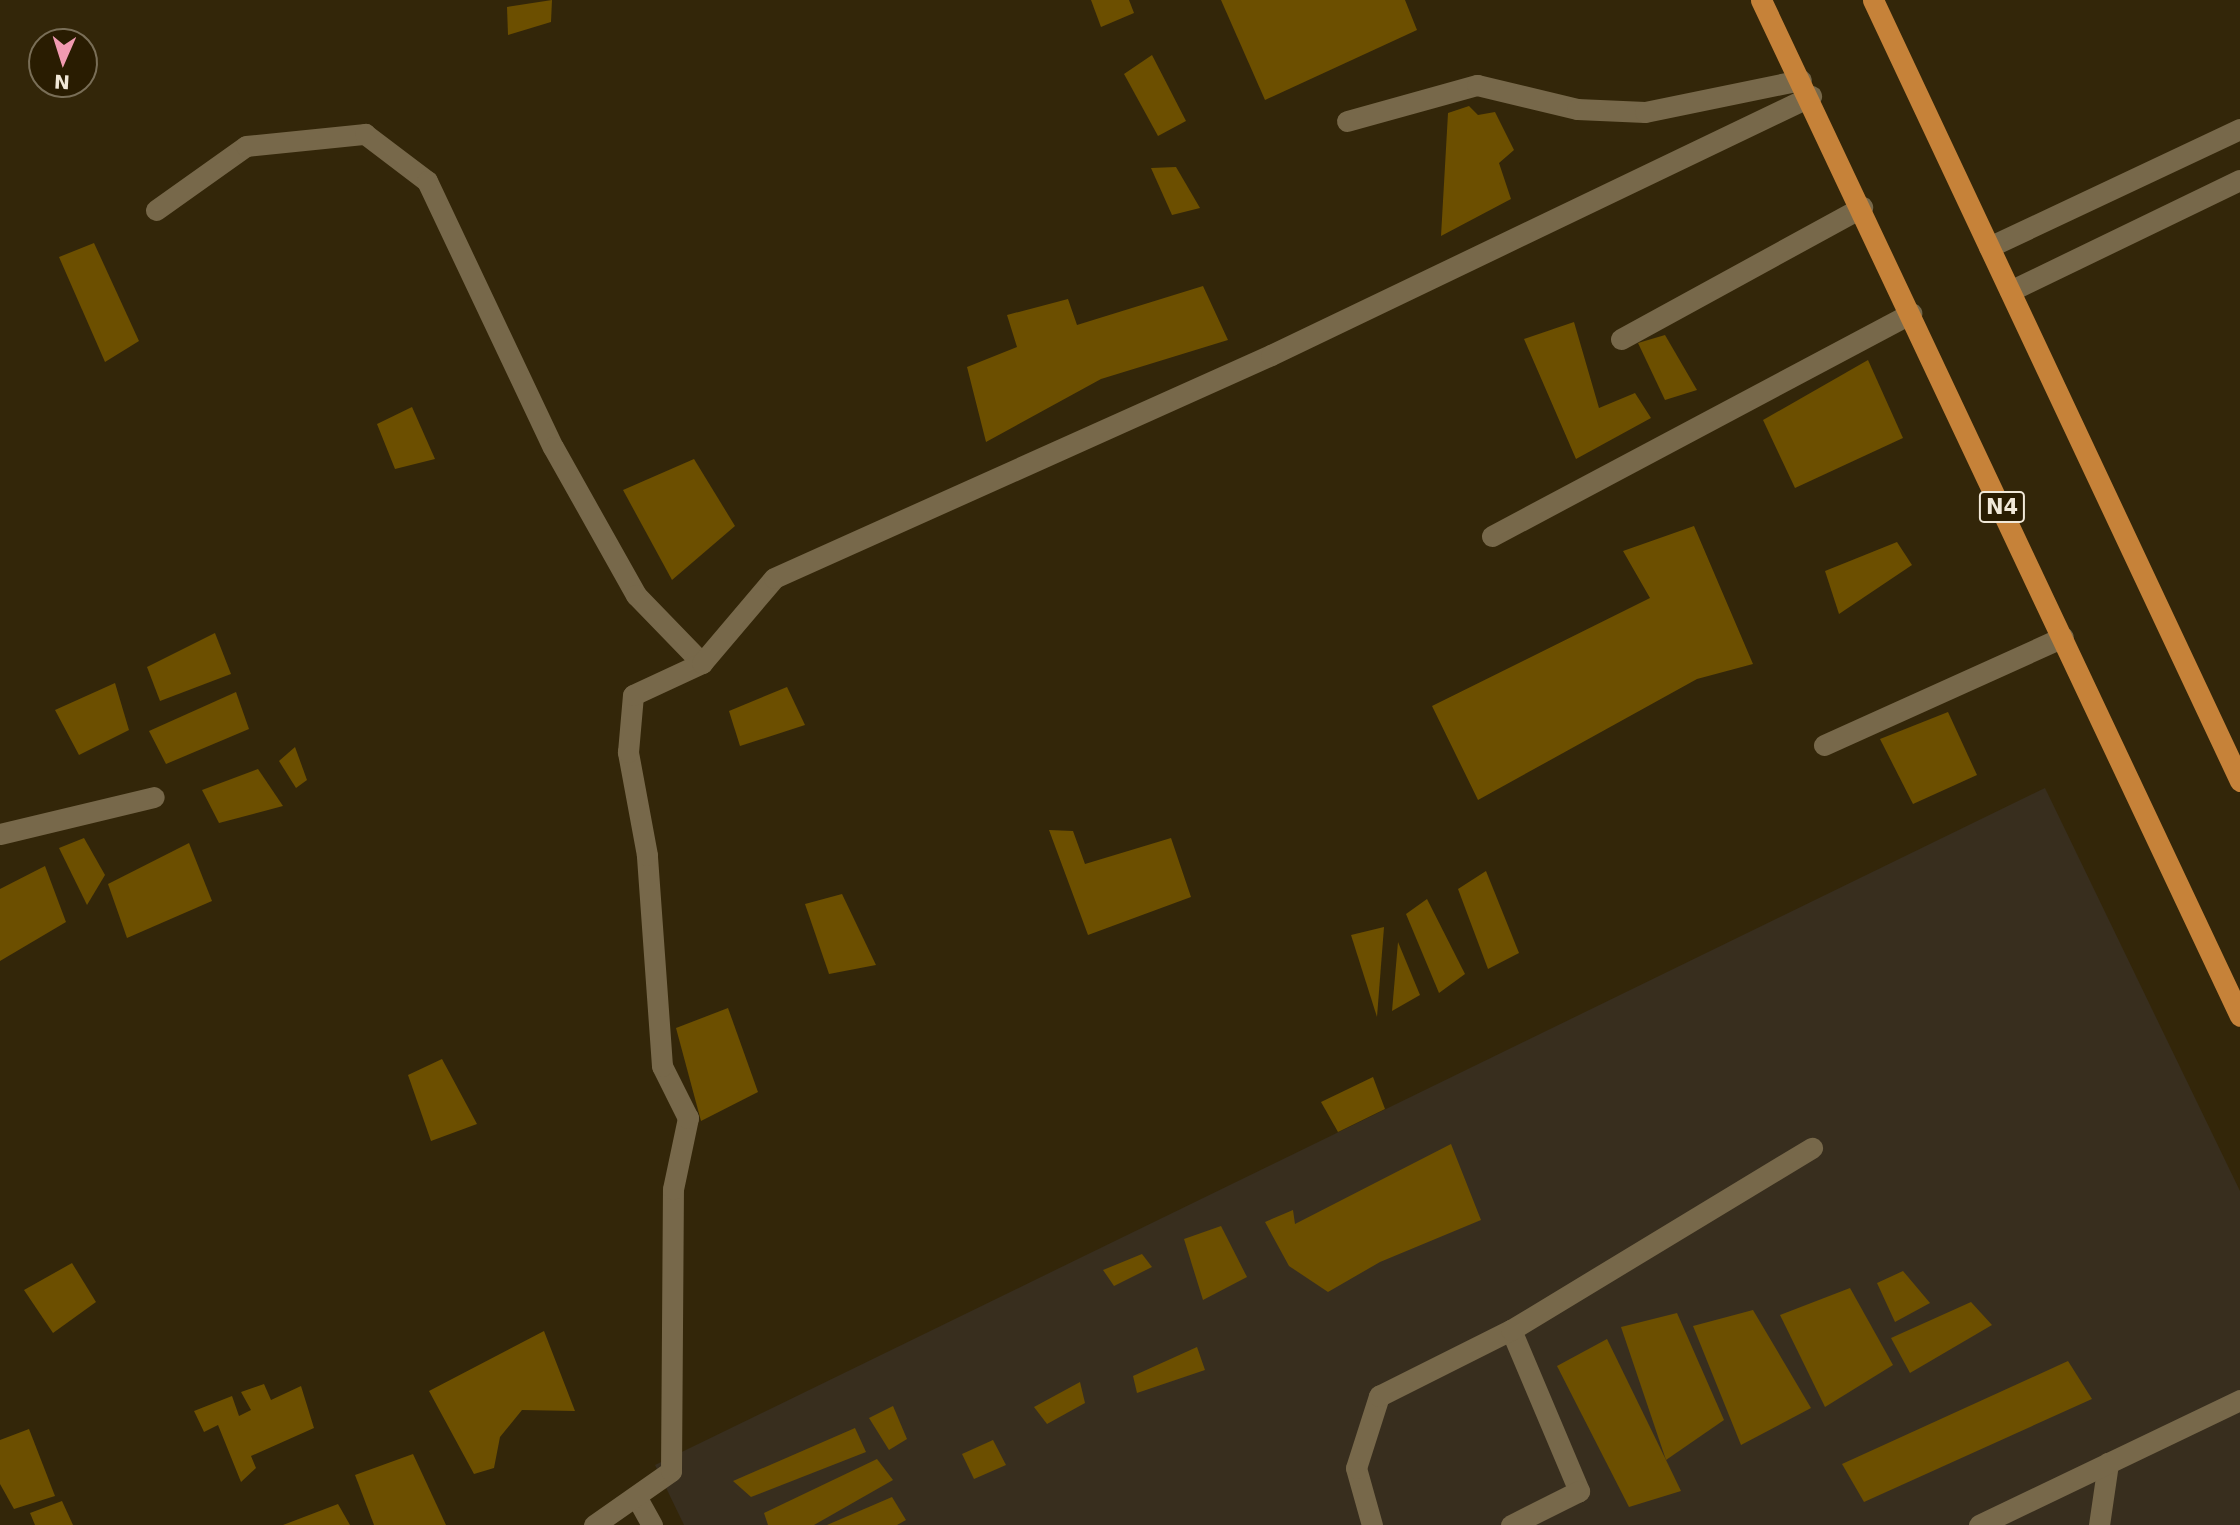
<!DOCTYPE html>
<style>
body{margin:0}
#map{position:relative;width:2240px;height:1525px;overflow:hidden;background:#332609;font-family:"DejaVu Sans",sans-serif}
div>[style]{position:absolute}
.industrial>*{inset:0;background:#382e1e}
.building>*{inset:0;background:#6c4f00}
.service>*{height:21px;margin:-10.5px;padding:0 10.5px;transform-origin:10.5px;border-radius:10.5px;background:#77684a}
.minor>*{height:21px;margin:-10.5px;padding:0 10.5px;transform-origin:10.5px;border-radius:10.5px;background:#77684a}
.tertiary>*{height:21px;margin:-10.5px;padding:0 10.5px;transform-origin:10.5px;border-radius:10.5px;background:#77684a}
.trunk>*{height:21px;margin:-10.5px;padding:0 10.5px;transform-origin:10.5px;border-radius:10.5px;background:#c68239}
span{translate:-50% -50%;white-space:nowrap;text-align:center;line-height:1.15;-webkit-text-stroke:5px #291c01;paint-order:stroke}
.shield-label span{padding:2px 5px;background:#291c01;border:2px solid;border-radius:5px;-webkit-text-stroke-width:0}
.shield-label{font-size:21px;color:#f1e8d8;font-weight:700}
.north{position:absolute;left:28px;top:28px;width:70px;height:70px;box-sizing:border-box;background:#291c01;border:2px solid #796e57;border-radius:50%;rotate:183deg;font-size:19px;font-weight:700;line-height:28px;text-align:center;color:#f1e8d8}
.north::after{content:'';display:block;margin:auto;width:24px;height:32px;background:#f19ab1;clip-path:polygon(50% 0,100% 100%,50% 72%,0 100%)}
</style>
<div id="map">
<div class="industrial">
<i style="clip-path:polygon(2045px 788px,2240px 1191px,2240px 1525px,684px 1525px,655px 1465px)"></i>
</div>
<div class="building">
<i style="clip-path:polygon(552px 0,551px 22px,508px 35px,507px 7px)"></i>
<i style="clip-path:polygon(1091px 0,1129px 0,1134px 13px,1101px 27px)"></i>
<i style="clip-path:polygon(1221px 0,1405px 0,1417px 30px,1265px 100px)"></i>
<i style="clip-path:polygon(1152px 55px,1186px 121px,1158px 136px,1124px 74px)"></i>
<i style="clip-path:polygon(1469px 106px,1478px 115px,1495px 112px,1514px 150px,1499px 163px,1511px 199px,1441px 236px,1448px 113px)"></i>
<i style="clip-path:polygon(1176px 167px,1200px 208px,1172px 215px,1151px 168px)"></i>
<i style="clip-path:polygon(94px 243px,139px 341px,105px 362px,59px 257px)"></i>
<i style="clip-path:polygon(1203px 286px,1228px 340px,1101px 379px,986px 442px,967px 367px,1017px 347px,1007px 315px,1068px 299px,1077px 325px)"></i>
<i style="clip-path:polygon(1574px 322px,1599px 408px,1635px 393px,1651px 418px,1576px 459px,1524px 339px)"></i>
<i style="clip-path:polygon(1665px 335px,1697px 390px,1665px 400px,1638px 343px)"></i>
<i style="clip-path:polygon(1868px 360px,1903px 438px,1795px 488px,1763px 420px)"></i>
<i style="clip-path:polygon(412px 407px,435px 459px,395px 469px,377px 424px)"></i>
<i style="clip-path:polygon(694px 459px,735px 526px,672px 580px,623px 490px)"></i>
<i style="clip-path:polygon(1694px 526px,1753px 664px,1697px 679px,1478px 800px,1432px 706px,1650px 598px,1623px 551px)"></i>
<i style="clip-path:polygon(1897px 542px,1912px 565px,1839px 614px,1825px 571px)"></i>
<i style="clip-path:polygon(215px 633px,231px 674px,160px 701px,147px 667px)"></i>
<i style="clip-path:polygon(115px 683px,129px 730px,79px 755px,55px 710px)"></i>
<i style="clip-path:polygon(787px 687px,805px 725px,740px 746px,729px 711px)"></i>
<i style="clip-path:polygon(236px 692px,249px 729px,166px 764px,149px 731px)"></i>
<i style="clip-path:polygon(1948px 712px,1977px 775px,1913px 804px,1880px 739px)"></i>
<i style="clip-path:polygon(295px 747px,307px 780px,296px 788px,279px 761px)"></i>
<i style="clip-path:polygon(258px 769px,283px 806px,219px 823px,202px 790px)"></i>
<i style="clip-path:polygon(1049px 830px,1073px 831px,1085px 864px,1171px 838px,1191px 897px,1088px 935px)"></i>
<i style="clip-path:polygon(84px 838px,105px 875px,87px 905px,59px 848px)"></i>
<i style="clip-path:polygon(189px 843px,212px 901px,127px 938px,108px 884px)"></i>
<i style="clip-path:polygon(45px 866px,66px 922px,0 961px,0 889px)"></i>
<i style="clip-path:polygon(1486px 871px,1519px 953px,1488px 969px,1458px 889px)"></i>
<i style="clip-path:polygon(842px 894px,876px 965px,829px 974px,805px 904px)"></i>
<i style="clip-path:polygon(1427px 899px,1465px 974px,1439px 993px,1406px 914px)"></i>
<i style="clip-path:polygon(1384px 927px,1377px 1017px,1351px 935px)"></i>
<i style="clip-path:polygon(1398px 942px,1420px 995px,1392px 1011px)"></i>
<i style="clip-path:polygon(728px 1008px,758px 1092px,701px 1121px,676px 1028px)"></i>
<i style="clip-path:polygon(442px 1059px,477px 1124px,431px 1141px,408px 1075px)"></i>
<i style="clip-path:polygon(1373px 1077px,1385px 1109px,1338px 1132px,1321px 1102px)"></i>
<i style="clip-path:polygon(1451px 1144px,1481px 1220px,1380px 1262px,1328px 1292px,1289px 1266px,1265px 1222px,1293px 1210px,1295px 1224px)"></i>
<i style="clip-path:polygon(1221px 1226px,1247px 1277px,1203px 1300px,1184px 1239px)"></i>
<i style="clip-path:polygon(1142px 1254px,1152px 1267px,1114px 1286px,1103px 1270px)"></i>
<i style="clip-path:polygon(72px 1263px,96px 1302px,53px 1333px,24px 1290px)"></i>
<i style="clip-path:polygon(1903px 1271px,1930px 1303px,1895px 1322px,1877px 1283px)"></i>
<i style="clip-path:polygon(1850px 1288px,1893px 1365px,1825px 1407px,1780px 1315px)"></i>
<i style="clip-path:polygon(1971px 1302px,1992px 1325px,1910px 1373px,1891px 1338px)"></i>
<i style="clip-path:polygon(1753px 1310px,1811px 1408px,1741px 1445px,1693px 1326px)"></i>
<i style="clip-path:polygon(1677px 1313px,1724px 1420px,1666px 1460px,1621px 1327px)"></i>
<i style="clip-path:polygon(544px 1331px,575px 1411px,522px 1410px,500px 1437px,494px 1468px,474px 1474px,429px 1391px)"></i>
<i style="clip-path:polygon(1607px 1339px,1666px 1460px,1681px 1491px,1629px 1507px,1557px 1366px)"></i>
<i style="clip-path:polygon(1197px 1347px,1205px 1370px,1137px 1393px,1133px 1376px)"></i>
<i style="clip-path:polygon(2068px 1361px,2092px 1399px,1864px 1502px,1842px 1464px)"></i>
<i style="clip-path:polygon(1080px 1382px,1085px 1403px,1047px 1424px,1034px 1407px)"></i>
<i style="clip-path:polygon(264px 1384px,271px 1400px,301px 1386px,314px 1428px,251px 1456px,256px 1468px,241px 1482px,218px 1425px,204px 1432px,194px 1411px,232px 1396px,239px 1416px,251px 1410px,241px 1392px)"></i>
<i style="clip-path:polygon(893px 1406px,907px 1439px,889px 1450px,869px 1418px)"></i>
<i style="clip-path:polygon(855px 1428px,866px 1452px,751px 1497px,733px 1481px)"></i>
<i style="clip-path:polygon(29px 1429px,55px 1496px,14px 1509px,0 1484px,0 1440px)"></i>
<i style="clip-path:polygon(993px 1440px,1006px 1465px,974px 1479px,962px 1454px)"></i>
<i style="clip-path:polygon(413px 1454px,446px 1525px,374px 1525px,355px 1475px)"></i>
<i style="clip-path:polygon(877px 1459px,893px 1480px,814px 1525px,768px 1525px,764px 1513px)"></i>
<i style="clip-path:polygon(892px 1497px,906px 1520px,897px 1525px,827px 1525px)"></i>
<i style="clip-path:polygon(62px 1501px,73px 1525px,35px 1525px,30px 1513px)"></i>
<i style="clip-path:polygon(338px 1504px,350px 1525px,283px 1525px)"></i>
</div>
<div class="service">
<i style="left:1347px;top:121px;width:135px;rotate:-15.5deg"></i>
<i style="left:1477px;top:85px;width:103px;rotate:13.5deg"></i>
<i style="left:1577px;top:109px;width:68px;rotate:2.5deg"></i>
<i style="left:1645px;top:112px;width:159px;rotate:-11.6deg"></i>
<i style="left:1989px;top:247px;width:277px;rotate:-25.2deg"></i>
<i style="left:2010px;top:291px;width:255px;rotate:-25.8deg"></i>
<i style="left:1621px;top:339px;width:275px;rotate:-28.7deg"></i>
<i style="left:1492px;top:536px;width:475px;rotate:-28deg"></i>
<i style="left:1824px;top:745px;width:262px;rotate:-24.3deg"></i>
<i style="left:1511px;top:1330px;width:175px;rotate:67.1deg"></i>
<i style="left:1579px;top:1491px;width:76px;rotate:153.4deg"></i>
<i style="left:1372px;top:1525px;width:59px;rotate:-105.7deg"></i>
<i style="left:1356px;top:1468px;width:76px;rotate:-72.3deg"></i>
<i style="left:1379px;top:1396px;width:148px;rotate:-26.6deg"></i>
<i style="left:1511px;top:1330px;width:352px;rotate:-31.2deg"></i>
<i style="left:2099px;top:1525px;width:63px;rotate:-81.7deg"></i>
</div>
<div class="minor">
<i style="left:156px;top:210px;width:110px;rotate:-35.4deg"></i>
<i style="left:246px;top:146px;width:120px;rotate:-5.8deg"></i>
<i style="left:365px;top:134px;width:78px;rotate:37.2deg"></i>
<i style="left:427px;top:181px;width:294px;rotate:64.7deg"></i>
<i style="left:553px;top:447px;width:170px;rotate:60.7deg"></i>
<i style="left:636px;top:595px;width:95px;rotate:45.9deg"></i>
<i style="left:0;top:834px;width:158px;rotate:-13.5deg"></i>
<i style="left:637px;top:1498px;width:31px;rotate:61deg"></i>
<i style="left:594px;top:1525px;width:94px;rotate:-35deg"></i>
<i style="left:671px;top:1471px;width:282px;rotate:-89.6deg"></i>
<i style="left:673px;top:1189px;width:73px;rotate:-78.1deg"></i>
<i style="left:688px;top:1118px;width:58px;rotate:-116.6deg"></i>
<i style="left:662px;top:1066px;width:212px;rotate:-94.1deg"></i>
<i style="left:647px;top:855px;width:105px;rotate:-100.5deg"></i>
<i style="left:628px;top:752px;width:57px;rotate:-85deg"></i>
<i style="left:633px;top:695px;width:76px;rotate:-24.9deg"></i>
<i style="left:702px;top:663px;width:111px;rotate:-49.7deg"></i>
<i style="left:774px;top:578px;width:545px;rotate:-24.17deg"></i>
<i style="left:1271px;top:355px;width:599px;rotate:-25.62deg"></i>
</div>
<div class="tertiary">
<i style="left:1979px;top:1525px;width:289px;rotate:-25.6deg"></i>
</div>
<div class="trunk">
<i style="left:1761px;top:0;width:1123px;rotate:64.76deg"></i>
<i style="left:1873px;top:0;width:863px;rotate:64.83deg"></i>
</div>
<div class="shield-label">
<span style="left:2002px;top:507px">N4</span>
</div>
<div class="north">N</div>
</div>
